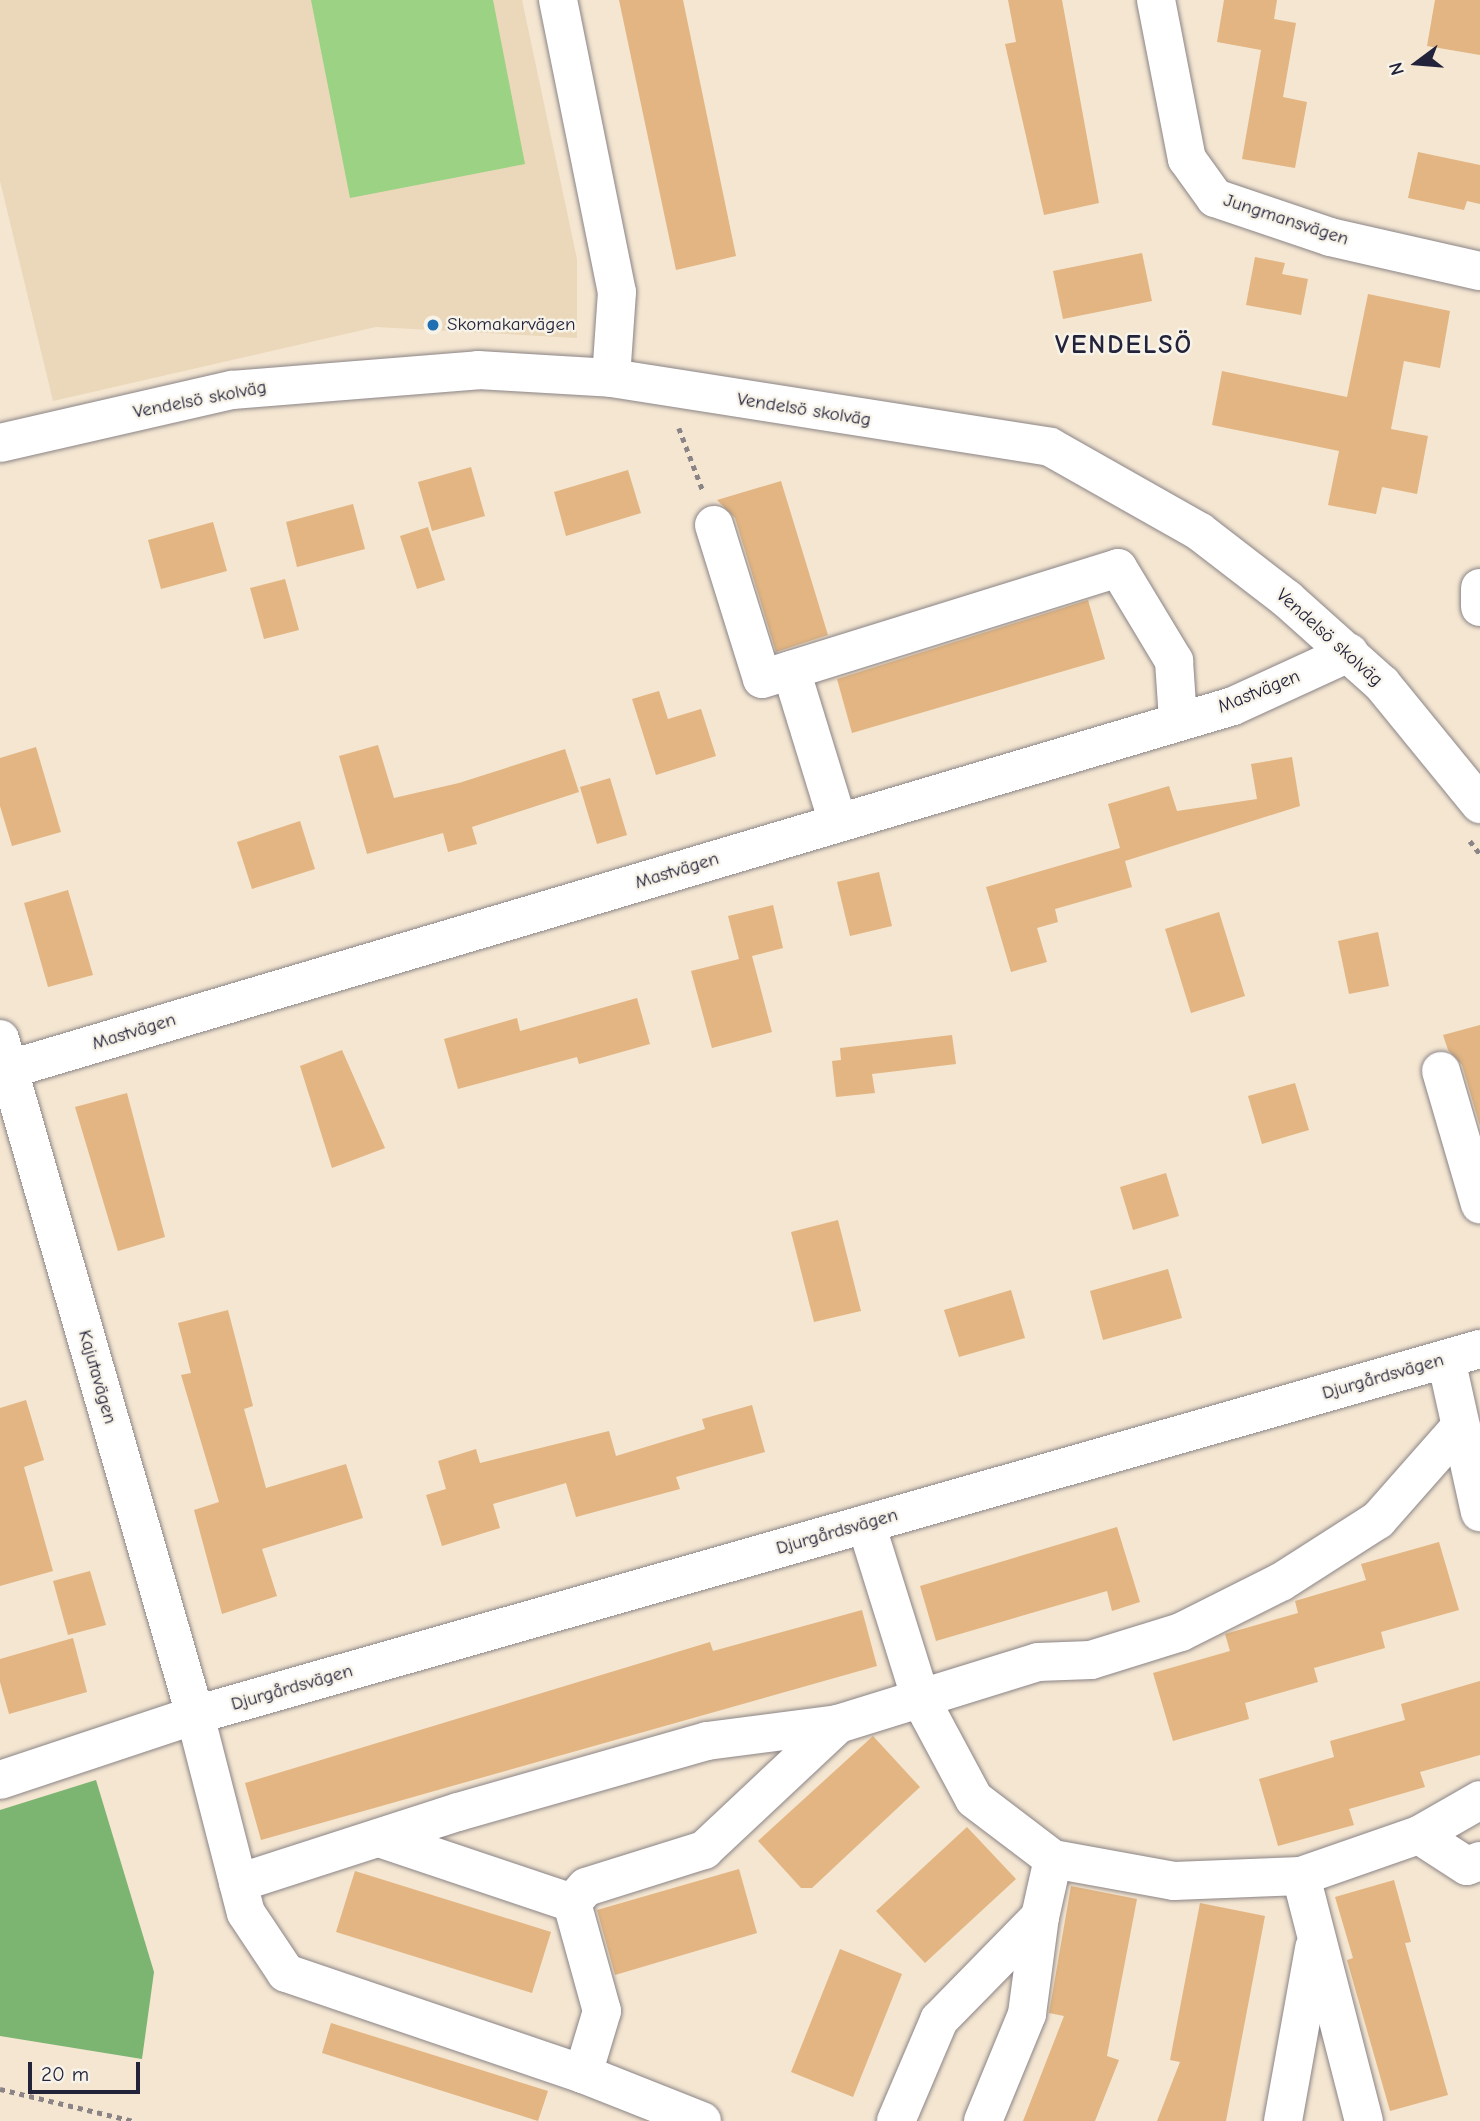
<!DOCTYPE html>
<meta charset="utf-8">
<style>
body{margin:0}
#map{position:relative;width:1480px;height:2121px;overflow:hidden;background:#f4e6d1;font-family:"Comic Neue",sans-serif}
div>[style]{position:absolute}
.built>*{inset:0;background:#ebd8ba}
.green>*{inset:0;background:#9bd284}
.forest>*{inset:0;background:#7cb472}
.building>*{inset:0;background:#e2b582}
.path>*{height:4.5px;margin-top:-2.25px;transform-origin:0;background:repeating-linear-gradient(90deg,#8b8486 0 5px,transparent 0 10px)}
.roads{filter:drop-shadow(0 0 2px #8b8486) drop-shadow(0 0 2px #8b8486)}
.minor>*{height:38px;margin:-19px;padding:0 19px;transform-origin:19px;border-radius:19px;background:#fff}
.dots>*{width:19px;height:19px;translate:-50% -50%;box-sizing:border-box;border:4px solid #f7f3e8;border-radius:50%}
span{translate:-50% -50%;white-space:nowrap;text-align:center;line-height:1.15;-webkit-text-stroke:5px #f7f3e8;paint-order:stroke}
.street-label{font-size:19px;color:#22223b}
.poi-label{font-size:19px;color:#22223b}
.left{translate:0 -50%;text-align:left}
.district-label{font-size:26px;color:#22223b;font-weight:700;letter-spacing:2px}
.north{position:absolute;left:1382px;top:28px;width:70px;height:70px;-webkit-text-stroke:5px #f7f3e8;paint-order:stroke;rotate:254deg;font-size:19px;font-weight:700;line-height:28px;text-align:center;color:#22223b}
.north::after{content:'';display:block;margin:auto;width:24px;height:32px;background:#22223b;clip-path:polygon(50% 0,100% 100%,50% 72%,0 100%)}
.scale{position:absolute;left:28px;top:2062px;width:112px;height:32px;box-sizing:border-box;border:4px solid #22223b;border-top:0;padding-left:9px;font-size:21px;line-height:24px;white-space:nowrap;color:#22223b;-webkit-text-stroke:5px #f7f3e8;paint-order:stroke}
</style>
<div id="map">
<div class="built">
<i style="clip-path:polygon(0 0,522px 0,577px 259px,577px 338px,376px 327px,53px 401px,0 181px)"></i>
</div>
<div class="green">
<i style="clip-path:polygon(311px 0,493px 0,525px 164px,350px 198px)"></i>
</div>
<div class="forest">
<i style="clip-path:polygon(96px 1780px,154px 1972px,142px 2059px,0 2036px,0 1810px)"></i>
</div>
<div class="building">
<i style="clip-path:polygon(619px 0,683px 0,736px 256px,676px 270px)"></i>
<i style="clip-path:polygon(1008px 0,1062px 0,1099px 203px,1044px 215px,1005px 44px,1016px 42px)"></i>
<i style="clip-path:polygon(1224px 0,1277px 0,1274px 19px,1296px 23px,1283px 97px,1307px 102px,1295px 168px,1242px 159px,1261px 50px,1217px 42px)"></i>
<i style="clip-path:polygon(1435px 0,1480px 0,1480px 55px,1427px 46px)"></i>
<i style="clip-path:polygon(1418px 152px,1480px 165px,1480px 204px,1467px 201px,1464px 210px,1408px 198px)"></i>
<i style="clip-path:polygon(1142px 253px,1152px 301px,1063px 319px,1053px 271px)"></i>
<i style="clip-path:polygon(1255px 257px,1285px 263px,1282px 274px,1308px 279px,1301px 315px,1246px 305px)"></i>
<i style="clip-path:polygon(1368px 294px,1450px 311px,1440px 368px,1404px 361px,1391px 429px,1428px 436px,1417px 494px,1382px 487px,1376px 514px,1328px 505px,1339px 451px,1212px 425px,1222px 371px,1347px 397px)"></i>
<i style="clip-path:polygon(471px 467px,485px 516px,432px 531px,418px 482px)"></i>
<i style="clip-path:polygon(628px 470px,641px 513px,566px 536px,554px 492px)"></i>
<i style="clip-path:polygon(781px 481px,828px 635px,776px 652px,735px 518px,717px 500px)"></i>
<i style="clip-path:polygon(353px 504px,365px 549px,297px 567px,286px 522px)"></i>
<i style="clip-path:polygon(213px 522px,227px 571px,161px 589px,148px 540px)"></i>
<i style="clip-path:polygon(428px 527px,445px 580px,417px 589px,400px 536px)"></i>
<i style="clip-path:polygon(285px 579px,299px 630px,264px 639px,250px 588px)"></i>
<i style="clip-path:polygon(1088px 600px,1105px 659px,852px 733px,837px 679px)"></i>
<i style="clip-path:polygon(659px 691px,668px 719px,701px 709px,716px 756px,656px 775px,632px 699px)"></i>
<i style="clip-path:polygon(378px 745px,394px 798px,459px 783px,565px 749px,579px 792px,472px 827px,477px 844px,448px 852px,443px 833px,367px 854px,339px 756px)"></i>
<i style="clip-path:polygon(36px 747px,61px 832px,12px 846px,0 806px,0 758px)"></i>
<i style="clip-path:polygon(1292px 757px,1300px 806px,1125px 861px,1132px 887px,1055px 909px,1058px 922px,1037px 928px,1047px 962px,1011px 972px,986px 887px,1120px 848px,1108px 804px,1169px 786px,1177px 811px,1257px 799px,1251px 764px)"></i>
<i style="clip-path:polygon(610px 778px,627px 835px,597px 844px,580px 787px)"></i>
<i style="clip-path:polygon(300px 821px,315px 869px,252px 889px,237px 842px)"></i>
<i style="clip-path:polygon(879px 872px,892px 926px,850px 936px,837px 882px)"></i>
<i style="clip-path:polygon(68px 890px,93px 975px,48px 987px,24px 903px)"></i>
<i style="clip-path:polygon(773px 905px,783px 948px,752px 956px,772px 1032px,712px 1048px,691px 971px,739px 959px,728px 916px)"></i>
<i style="clip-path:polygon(1219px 912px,1245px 996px,1191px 1013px,1165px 929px)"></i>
<i style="clip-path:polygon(1378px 932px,1389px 986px,1349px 994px,1338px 941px)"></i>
<i style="clip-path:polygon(637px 998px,650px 1044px,579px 1064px,577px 1057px,458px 1089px,444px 1039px,517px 1018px,520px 1031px)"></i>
<i style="clip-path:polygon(1480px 1025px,1480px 1126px,1462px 1065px,1448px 1050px,1443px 1035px)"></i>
<i style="clip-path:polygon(952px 1035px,956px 1064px,872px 1074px,875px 1093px,836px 1097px,832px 1061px,841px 1060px,840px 1048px)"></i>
<i style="clip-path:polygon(342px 1050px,385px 1148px,332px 1168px,300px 1066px)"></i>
<i style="clip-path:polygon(1295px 1083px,1309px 1130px,1262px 1144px,1248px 1096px)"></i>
<i style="clip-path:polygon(127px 1093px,165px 1237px,118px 1251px,75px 1107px)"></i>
<i style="clip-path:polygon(1166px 1173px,1179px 1216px,1133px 1230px,1120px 1187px)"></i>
<i style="clip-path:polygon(838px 1220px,861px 1311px,814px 1322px,791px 1232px)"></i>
<i style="clip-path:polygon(1168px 1269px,1182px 1318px,1103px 1340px,1090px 1291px)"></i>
<i style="clip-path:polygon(1011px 1290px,1025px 1338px,959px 1357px,944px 1310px)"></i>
<i style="clip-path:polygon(228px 1310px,253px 1406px,244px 1409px,266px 1488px,346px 1464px,363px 1518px,262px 1549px,277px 1596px,222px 1614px,194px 1510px,219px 1502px,181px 1375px,191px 1373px,178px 1323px)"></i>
<i style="clip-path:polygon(26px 1400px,44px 1460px,24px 1467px,53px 1571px,0 1586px,0 1408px)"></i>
<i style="clip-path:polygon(752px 1405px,765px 1452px,676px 1477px,680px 1489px,576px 1517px,566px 1483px,493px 1504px,500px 1528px,442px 1546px,426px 1495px,446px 1489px,438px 1461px,476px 1449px,480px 1463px,609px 1431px,616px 1456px,705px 1429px,702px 1419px)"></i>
<i style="clip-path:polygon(1117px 1527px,1140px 1602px,1112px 1611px,1107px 1591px,936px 1641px,920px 1586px)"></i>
<i style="clip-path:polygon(1439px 1542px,1459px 1610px,1381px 1632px,1385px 1648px,1314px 1668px,1318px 1682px,1245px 1703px,1249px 1719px,1173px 1741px,1153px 1673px,1230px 1651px,1225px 1634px,1298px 1613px,1295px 1601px,1366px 1580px,1361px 1564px)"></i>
<i style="clip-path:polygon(90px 1571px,106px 1625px,68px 1635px,53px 1581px)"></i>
<i style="clip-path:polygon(862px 1610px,877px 1666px,261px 1840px,245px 1783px,710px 1642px,713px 1651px)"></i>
<i style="clip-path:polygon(73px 1638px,87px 1692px,9px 1714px,0 1682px,0 1659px)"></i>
<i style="clip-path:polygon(1480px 1681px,1480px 1755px,1420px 1772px,1425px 1787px,1349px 1809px,1354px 1825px,1278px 1846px,1259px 1779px,1334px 1757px,1330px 1741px,1405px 1720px,1401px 1704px)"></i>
<i style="clip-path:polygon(873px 1736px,920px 1787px,812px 1888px,801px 1888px,758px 1841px)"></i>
<i style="clip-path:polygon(967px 1827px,1016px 1879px,925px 1963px,876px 1911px)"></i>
<i style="clip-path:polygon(739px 1869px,757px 1933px,615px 1975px,597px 1910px)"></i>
<i style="clip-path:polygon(355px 1871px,551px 1932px,532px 1993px,336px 1932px)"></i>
<i style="clip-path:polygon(1394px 1880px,1411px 1942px,1405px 1943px,1448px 2095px,1390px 2111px,1347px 1960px,1353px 1958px,1335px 1897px)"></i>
<i style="clip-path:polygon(1071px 1886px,1137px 1899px,1107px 2056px,1119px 2060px,1095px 2121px,1023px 2121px,1064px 2016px,1049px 2013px)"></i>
<i style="clip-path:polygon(1200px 1903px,1265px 1916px,1226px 2121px,1157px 2121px,1180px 2062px,1170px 2060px)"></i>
<i style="clip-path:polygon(840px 1949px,902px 1974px,853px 2097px,791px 2072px)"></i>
<i style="clip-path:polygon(331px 2023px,548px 2091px,538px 2121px,322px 2053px)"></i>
</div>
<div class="path">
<i style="left:679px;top:428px;width:67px;rotate:69.1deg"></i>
<i style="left:1470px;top:841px;width:16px;rotate:52deg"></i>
<i style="left:0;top:2089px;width:137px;rotate:13.5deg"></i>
</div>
<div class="roads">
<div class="minor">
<i style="left:558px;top:0;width:298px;rotate:78.6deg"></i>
<i style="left:617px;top:292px;width:86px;rotate:94deg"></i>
<i style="left:1156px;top:0;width:162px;rotate:79deg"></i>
<i style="left:1187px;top:159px;width:48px;rotate:54.3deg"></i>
<i style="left:1215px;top:198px;width:121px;rotate:18.7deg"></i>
<i style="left:1330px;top:237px;width:154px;rotate:12.8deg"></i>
<i style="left:0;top:443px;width:238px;rotate:-12.9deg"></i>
<i style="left:232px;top:390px;width:247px;rotate:-4.6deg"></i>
<i style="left:478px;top:370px;width:133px;rotate:3.4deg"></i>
<i style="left:611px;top:378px;width:444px;rotate:8.9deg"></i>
<i style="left:1050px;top:447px;width:172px;rotate:29.5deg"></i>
<i style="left:1200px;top:532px;width:110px;rotate:37.6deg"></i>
<i style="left:1287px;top:599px;width:127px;rotate:41.8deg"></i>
<i style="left:1382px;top:684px;width:155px;rotate:50.8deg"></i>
<i style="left:714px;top:525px;width:161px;rotate:72.7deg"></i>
<i style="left:762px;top:679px;width:373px;rotate:-17.3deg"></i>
<i style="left:1118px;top:568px;width:109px;rotate:58.9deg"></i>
<i style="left:1174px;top:661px;width:58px;rotate:86.1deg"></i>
<i style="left:1480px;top:588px;width:19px;rotate:90deg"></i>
<i style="left:791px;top:670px;width:160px;rotate:72.9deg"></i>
<i style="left:0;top:1039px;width:704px;rotate:73.91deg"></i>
<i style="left:195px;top:1715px;width:204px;rotate:75.6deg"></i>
<i style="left:246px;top:1913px;width:72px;rotate:56.3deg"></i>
<i style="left:286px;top:1973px;width:314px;rotate:18.8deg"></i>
<i style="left:583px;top:2074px;width:128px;rotate:21.6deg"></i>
<i style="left:1441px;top:1071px;width:139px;rotate:73.7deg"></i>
<i style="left:0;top:1072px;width:1286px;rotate:-16.53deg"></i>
<i style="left:1233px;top:706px;width:128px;rotate:-24.6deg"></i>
<i style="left:1446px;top:1359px;width:157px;rotate:77.5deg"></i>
<i style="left:866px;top:1524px;width:184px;rotate:72.6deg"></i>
<i style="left:921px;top:1700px;width:112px;rotate:61.8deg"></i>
<i style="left:974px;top:1799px;width:99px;rotate:37.2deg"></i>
<i style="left:1053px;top:1859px;width:123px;rotate:10.3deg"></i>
<i style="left:1174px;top:1881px;width:127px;rotate:-2.3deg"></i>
<i style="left:1301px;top:1876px;width:125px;rotate:-19.2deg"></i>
<i style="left:1419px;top:1835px;width:70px;rotate:-29.8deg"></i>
<i style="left:0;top:1780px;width:206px;rotate:-18.4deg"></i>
<i style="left:195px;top:1715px;width:1336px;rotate:-15.9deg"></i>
<i style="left:1419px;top:1835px;width:57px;rotate:32.9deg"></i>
<i style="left:1467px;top:1866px;width:14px;rotate:-21deg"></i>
<i style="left:379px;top:1838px;width:204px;rotate:18.6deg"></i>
<i style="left:572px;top:1903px;width:112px;rotate:74.5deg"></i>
<i style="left:602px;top:2011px;width:66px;rotate:106.8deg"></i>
<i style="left:1301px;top:1876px;width:253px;rotate:75.6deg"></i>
<i style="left:238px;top:1883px;width:231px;rotate:-17.9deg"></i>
<i style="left:458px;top:1812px;width:259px;rotate:-15.9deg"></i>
<i style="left:707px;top:1741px;width:132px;rotate:-7.4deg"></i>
<i style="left:838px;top:1724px;width:209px;rotate:-17.2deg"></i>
<i style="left:1038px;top:1662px;width:53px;rotate:-2.2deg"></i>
<i style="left:1091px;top:1660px;width:94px;rotate:-17.3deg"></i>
<i style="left:1181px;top:1632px;width:112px;rotate:-26.6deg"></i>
<i style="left:1281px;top:1582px;width:115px;rotate:-32.6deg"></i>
<i style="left:1378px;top:1520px;width:125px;rotate:-48.6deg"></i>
<i style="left:572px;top:1903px;width:21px;rotate:-49deg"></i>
<i style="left:586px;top:1887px;width:124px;rotate:-17.4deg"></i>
<i style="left:704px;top:1850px;width:184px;rotate:-43.2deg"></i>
<i style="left:896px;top:2121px;width:110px;rotate:-66.9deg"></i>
<i style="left:939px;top:2020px;width:144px;rotate:-45.6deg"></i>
<i style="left:1040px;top:1917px;width:59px;rotate:-77.4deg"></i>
<i style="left:983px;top:2121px;width:116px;rotate:-67.6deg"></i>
<i style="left:1027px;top:2014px;width:98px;rotate:-82.4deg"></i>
<i style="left:1283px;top:2121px;width:176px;rotate:-79.8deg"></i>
</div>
</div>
<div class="dots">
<i style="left:433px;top:325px;background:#1f6fb2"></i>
</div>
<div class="street-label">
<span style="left:1286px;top:220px;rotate:18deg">Jungmansvägen</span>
<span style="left:200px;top:400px;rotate:-11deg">Vendelsö skolväg</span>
<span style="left:804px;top:410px;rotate:9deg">Vendelsö skolväg</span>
<span style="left:1329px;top:638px;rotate:42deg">Vendelsö skolväg</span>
<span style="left:1259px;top:692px;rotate:-22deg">Mastvägen</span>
<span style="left:677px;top:871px;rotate:-17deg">Mastvägen</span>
<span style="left:134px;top:1032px;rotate:-17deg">Mastvägen</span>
<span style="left:97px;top:1377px;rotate:74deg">Kajutavägen</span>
<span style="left:1383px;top:1377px;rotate:-16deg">Djurgårdsvägen</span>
<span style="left:837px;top:1532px;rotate:-16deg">Djurgårdsvägen</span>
<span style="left:292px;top:1688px;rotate:-16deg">Djurgårdsvägen</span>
</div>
<div class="poi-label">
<span class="left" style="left:447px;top:325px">Skomakarvägen</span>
</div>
<div class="district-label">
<span style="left:1124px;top:346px">VENDELSÖ</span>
</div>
<div class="north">N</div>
<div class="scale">20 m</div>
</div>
